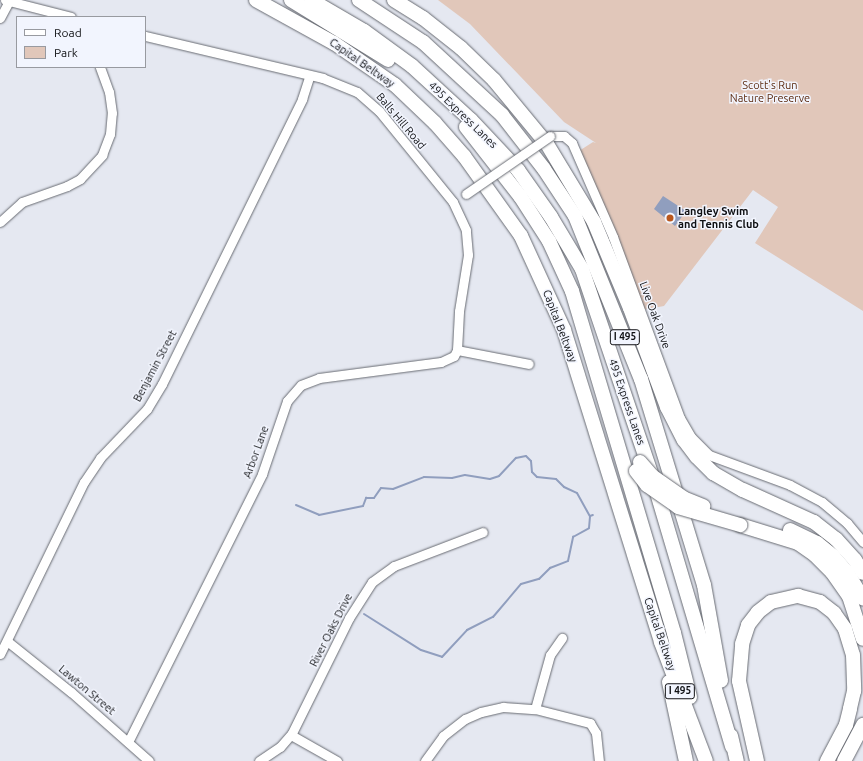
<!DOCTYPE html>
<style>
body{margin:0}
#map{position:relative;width:863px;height:761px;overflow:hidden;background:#e5e8f1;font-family:Ubuntu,sans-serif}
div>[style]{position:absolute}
.green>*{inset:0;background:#e1c7ba}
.water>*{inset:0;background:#909ebe}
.stream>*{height:2px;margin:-1px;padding:0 1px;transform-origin:1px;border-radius:1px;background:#909ebe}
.roads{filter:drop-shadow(0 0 1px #686b72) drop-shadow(0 0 1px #686b72)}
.minor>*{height:9px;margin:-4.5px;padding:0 4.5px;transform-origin:4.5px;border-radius:4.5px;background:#fff}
.highway>*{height:14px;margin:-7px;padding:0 7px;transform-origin:7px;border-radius:7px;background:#fff}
.bridges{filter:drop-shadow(0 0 1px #686b72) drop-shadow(0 0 1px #686b72)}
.minor-bridge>*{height:9px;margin:-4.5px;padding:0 4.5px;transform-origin:4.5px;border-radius:4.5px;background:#fff}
.highway-bridge>*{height:14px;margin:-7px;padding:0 7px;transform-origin:7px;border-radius:7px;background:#fff}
.dots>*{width:11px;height:11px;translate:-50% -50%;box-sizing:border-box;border:2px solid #f2f5fe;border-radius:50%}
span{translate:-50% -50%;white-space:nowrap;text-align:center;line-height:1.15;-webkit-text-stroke:3px #f2f5fe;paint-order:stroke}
.shield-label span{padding:1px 3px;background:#f2f5fe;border:1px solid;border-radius:3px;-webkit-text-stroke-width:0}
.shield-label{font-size:10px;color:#101114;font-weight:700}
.street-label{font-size:11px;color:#101114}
.park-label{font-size:11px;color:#5d2c12}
.poi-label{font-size:11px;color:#101114;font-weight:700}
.left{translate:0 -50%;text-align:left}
.legend{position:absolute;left:16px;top:16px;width:130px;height:52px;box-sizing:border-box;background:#f2f5fe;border:1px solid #989aa0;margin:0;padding:5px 7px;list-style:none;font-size:12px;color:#101114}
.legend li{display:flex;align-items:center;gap:8px;height:20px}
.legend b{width:20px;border:1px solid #989aa0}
</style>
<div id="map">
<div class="green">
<i style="clip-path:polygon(438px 0,863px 0,863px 311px,755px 243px,778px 207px,753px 190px,664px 306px,642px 310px,579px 151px,593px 142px,596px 143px,564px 122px,470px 24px)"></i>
</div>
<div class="water">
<i style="clip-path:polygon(663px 196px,686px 211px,675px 226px,654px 209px)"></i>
</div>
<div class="stream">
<i style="left:296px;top:505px;width:25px;rotate:23deg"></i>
<i style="left:319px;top:515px;width:45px;rotate:-11.6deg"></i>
<i style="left:363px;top:506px;width:9px;rotate:-69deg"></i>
<i style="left:366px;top:498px;width:8px"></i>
<i style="left:374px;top:498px;width:12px;rotate:-55deg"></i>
<i style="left:381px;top:488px;width:12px;rotate:5deg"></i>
<i style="left:393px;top:489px;width:33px;rotate:-21deg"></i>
<i style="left:424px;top:477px;width:28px;rotate:2deg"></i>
<i style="left:452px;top:478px;width:13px;rotate:-13deg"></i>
<i style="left:465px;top:475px;width:25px;rotate:9deg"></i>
<i style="left:490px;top:479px;width:9px;rotate:-18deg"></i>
<i style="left:499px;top:476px;width:25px;rotate:-47deg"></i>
<i style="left:516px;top:458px;width:10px;rotate:-11deg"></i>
<i style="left:526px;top:456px;width:7px;rotate:45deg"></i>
<i style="left:531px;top:461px;width:11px;rotate:85deg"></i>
<i style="left:532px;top:472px;width:7px;rotate:45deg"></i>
<i style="left:537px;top:477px;width:19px;rotate:6deg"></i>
<i style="left:556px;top:479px;width:11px;rotate:45deg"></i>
<i style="left:564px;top:487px;width:14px;rotate:25deg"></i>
<i style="left:577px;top:493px;width:26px;rotate:61deg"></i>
<i style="left:590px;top:516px;width:3px;rotate:-18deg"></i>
<i style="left:364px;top:614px;width:67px;rotate:32.3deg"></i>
<i style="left:421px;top:650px;width:22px;rotate:18deg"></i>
<i style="left:442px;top:657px;width:37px;rotate:-47deg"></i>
<i style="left:467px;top:630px;width:29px;rotate:-27deg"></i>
<i style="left:493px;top:617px;width:43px;rotate:-49.7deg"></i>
<i style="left:521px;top:584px;width:19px;rotate:-16deg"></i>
<i style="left:539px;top:579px;width:16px;rotate:-45deg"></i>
<i style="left:550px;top:568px;width:19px;rotate:-21deg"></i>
<i style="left:568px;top:561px;width:25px;rotate:-78deg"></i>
<i style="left:573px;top:537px;width:18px;rotate:-29deg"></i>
<i style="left:589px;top:528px;width:12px;rotate:-85deg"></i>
</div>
<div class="roads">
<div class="minor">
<i style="left:5px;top:0;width:68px;rotate:14.4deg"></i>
<i style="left:0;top:18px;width:19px;rotate:-62deg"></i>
<i style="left:550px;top:136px;width:14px"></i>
<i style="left:564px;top:136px;width:11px;rotate:41deg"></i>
<i style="left:572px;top:143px;width:103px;rotate:66.4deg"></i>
<i style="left:613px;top:237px;width:193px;rotate:69.7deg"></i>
<i style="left:680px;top:418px;width:22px;rotate:60deg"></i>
<i style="left:691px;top:437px;width:25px;rotate:45deg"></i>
<i style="left:709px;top:455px;width:86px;rotate:20.3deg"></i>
<i style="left:790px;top:485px;width:36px;rotate:28deg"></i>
<i style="left:822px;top:502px;width:33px;rotate:40deg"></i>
<i style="left:847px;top:523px;width:25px;rotate:50deg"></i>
<i style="left:0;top:222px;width:30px;rotate:-42deg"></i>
<i style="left:22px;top:202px;width:48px;rotate:-19.6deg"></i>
<i style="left:67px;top:186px;width:15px;rotate:-28deg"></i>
<i style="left:80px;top:179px;width:33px;rotate:-47deg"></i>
<i style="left:102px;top:155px;width:22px;rotate:-69deg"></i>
<i style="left:110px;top:134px;width:21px;rotate:-85deg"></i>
<i style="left:112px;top:113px;width:21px;rotate:-98deg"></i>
<i style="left:109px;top:92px;width:27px;rotate:-110deg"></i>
<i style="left:457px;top:350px;width:73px;rotate:11deg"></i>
<i style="left:7px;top:641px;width:82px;rotate:38.6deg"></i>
<i style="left:71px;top:692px;width:104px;rotate:41.5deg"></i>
<i style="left:0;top:654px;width:191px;rotate:-64deg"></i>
<i style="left:84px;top:482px;width:29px;rotate:-56deg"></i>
<i style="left:100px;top:458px;width:68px;rotate:-46.2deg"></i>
<i style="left:147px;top:409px;width:29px;rotate:-59deg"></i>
<i style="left:162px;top:384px;width:318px;rotate:-63.8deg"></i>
<i style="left:302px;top:99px;width:25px;rotate:-72deg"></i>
<i style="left:535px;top:709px;width:56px;rotate:-74.5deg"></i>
<i style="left:550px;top:655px;width:21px;rotate:-55deg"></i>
<i style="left:291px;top:735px;width:53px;rotate:29.5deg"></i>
<i style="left:128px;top:742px;width:300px;rotate:-63.4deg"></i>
<i style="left:262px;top:474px;width:77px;rotate:-71.1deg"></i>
<i style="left:287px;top:401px;width:21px;rotate:-49deg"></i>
<i style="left:301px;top:385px;width:19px;rotate:-21deg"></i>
<i style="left:319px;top:378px;width:123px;rotate:-7.5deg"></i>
<i style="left:441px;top:362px;width:14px;rotate:-25deg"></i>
<i style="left:454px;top:356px;width:7px;rotate:-63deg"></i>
<i style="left:457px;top:350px;width:39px;rotate:-87deg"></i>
<i style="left:459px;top:311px;width:57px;rotate:-80.9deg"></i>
<i style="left:468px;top:255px;width:25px;rotate:-95deg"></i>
<i style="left:466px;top:230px;width:31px;rotate:-115deg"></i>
<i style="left:453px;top:202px;width:117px;rotate:-129.1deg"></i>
<i style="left:379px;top:111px;width:29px;rotate:-139deg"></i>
<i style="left:357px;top:92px;width:37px;rotate:-158deg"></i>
<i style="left:323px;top:78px;width:183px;rotate:-166.7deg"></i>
<i style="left:259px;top:761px;width:25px;rotate:-34deg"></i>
<i style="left:280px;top:747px;width:18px;rotate:-49deg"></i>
<i style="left:292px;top:733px;width:128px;rotate:-63.6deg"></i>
<i style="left:349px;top:618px;width:43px;rotate:-57.4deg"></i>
<i style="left:372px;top:582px;width:27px;rotate:-36deg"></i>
<i style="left:394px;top:566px;width:95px;rotate:-20.9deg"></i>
<i style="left:425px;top:761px;width:31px;rotate:-54deg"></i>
<i style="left:443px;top:736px;width:28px;rotate:-38deg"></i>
<i style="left:465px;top:719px;width:17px;rotate:-24deg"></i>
<i style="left:481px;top:712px;width:23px;rotate:-13deg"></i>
<i style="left:503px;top:707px;width:32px;rotate:4deg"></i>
<i style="left:535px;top:709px;width:57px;rotate:14.3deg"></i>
<i style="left:590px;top:723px;width:12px;rotate:59deg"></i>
<i style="left:596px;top:733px;width:28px;rotate:84deg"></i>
</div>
<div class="highway">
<i style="left:256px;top:0;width:89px;rotate:28.9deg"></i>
<i style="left:334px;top:43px;width:74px;rotate:34.5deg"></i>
<i style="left:395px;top:85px;width:55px;rotate:43.5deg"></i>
<i style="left:435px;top:123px;width:44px;rotate:48.7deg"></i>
<i style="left:464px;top:156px;width:98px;rotate:54.5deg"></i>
<i style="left:521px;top:236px;width:103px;rotate:65.4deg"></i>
<i style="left:564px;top:330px;width:327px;rotate:72.7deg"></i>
<i style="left:661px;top:642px;width:127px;rotate:69.3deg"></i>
<i style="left:291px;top:0;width:114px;rotate:31.7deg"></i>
<i style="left:311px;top:0;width:61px;rotate:30.3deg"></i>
<i style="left:364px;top:31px;width:59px;rotate:36.1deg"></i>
<i style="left:412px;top:66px;width:80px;rotate:42.5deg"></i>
<i style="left:471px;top:120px;width:69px;rotate:46.8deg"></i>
<i style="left:518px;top:170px;width:57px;rotate:54.9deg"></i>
<i style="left:551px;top:217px;width:61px;rotate:59.2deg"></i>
<i style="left:582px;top:269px;width:219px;rotate:71.3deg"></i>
<i style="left:652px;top:476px;width:282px;rotate:73.5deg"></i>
<i style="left:359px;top:0;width:77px;rotate:33.3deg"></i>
<i style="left:423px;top:42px;width:108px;rotate:42.7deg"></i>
<i style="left:502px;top:115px;width:68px;rotate:52.1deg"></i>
<i style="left:544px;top:169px;width:56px;rotate:56.6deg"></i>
<i style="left:575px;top:216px;width:176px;rotate:68deg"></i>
<i style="left:641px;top:379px;width:215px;rotate:73deg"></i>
<i style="left:704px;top:585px;width:97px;rotate:79.9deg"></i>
<i style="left:394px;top:0;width:34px;rotate:32deg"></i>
<i style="left:423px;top:18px;width:48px;rotate:38.3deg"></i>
<i style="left:461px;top:48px;width:46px;rotate:44.1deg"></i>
<i style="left:494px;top:80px;width:83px;rotate:50.4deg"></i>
<i style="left:547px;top:144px;width:91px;rotate:58.9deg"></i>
<i style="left:594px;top:222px;width:93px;rotate:67.3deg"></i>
<i style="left:630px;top:308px;width:106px;rotate:69.5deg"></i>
<i style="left:667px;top:407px;width:37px;rotate:63deg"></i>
<i style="left:684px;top:440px;width:21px;rotate:53deg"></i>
<i style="left:697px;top:457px;width:23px;rotate:45deg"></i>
<i style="left:713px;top:473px;width:34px;rotate:30deg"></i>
<i style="left:743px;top:490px;width:78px;rotate:24.3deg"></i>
<i style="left:814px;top:522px;width:28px;rotate:38deg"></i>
<i style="left:836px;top:539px;width:28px;rotate:48deg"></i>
<i style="left:855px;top:560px;width:15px;rotate:58deg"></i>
<i style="left:466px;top:127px;width:88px;rotate:52deg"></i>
<i style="left:520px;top:196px;width:54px;rotate:57.2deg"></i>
<i style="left:549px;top:241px;width:55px;rotate:65.3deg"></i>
<i style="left:572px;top:291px;width:357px;rotate:73.4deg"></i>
<i style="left:674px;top:633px;width:66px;rotate:76deg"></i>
<i style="left:740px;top:525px;width:61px;rotate:17.2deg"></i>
<i style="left:798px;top:543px;width:21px;rotate:35deg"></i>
<i style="left:815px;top:555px;width:24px;rotate:45deg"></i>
<i style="left:832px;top:572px;width:29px;rotate:55deg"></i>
<i style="left:849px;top:596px;width:45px;rotate:72deg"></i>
<i style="left:790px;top:530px;width:30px;rotate:26deg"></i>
<i style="left:817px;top:543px;width:21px;rotate:39deg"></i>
<i style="left:833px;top:556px;width:21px;rotate:49deg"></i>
<i style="left:847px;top:572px;width:31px;rotate:59deg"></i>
<i style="left:669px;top:682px;width:81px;rotate:77.9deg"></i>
<i style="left:731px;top:736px;width:26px;rotate:77deg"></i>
<i style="left:757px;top:761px;width:82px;rotate:-102.7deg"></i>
<i style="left:739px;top:681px;width:37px;rotate:-85deg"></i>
<i style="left:742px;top:644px;width:20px;rotate:-72deg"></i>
<i style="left:748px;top:625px;width:16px;rotate:-52deg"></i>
<i style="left:758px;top:612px;width:16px;rotate:-38deg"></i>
<i style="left:771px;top:602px;width:28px;rotate:-13deg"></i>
<i style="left:798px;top:596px;width:23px;rotate:15deg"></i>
<i style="left:820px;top:602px;width:18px;rotate:38deg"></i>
<i style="left:834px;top:613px;width:19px;rotate:55deg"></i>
<i style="left:845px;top:629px;width:27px;rotate:73deg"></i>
<i style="left:853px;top:655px;width:36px;rotate:88deg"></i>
<i style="left:854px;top:691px;width:18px;rotate:103deg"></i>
<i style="left:850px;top:709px;width:16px;rotate:104deg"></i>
<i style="left:846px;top:725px;width:41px;rotate:117.8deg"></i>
<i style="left:844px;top:761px;width:41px;rotate:-62.2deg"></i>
</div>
</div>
<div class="bridges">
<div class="minor-bridge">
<i style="left:466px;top:194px;width:102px;rotate:-34.6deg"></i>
</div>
<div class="highway-bridge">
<i style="left:640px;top:462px;width:18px;rotate:49deg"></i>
<i style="left:652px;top:476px;width:38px;rotate:35deg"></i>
<i style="left:683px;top:498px;width:22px;rotate:22deg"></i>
<i style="left:636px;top:471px;width:18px;rotate:52deg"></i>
<i style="left:647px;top:485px;width:38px;rotate:35deg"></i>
<i style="left:678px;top:507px;width:65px;rotate:16.2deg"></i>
</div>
</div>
<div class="dots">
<i style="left:670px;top:218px;background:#ba581e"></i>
</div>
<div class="shield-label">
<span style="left:625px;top:337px">I 495</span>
<span style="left:680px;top:691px">I 495</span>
</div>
<div class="street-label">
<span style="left:362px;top:63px;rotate:35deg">Capital Beltway</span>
<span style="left:463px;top:115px;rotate:44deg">495 Express Lanes</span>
<span style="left:401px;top:121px;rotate:50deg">Balls Hill Road</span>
<span style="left:655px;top:315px;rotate:70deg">Live Oak Drive</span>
<span style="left:560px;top:326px;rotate:69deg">Capital Beltway</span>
<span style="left:155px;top:366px;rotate:-62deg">Benjamin Street</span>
<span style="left:627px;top:402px;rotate:71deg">495 Express Lanes</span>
<span style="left:256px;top:452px;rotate:-70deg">Arbor Lane</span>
<span style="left:331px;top:630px;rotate:-63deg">River Oaks Drive</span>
<span style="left:660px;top:634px;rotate:71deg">Capital Beltway</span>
<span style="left:87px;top:690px;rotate:40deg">Lawton Street</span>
</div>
<div class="park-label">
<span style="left:770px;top:92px">Scott's Run<br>Nature Preserve</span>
</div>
<div class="poi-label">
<span class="left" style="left:678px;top:218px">Langley Swim<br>and Tennis Club</span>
</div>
<ul class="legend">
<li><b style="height:5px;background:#fff"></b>Road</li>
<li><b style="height:11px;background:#e1c7ba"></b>Park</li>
</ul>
</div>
